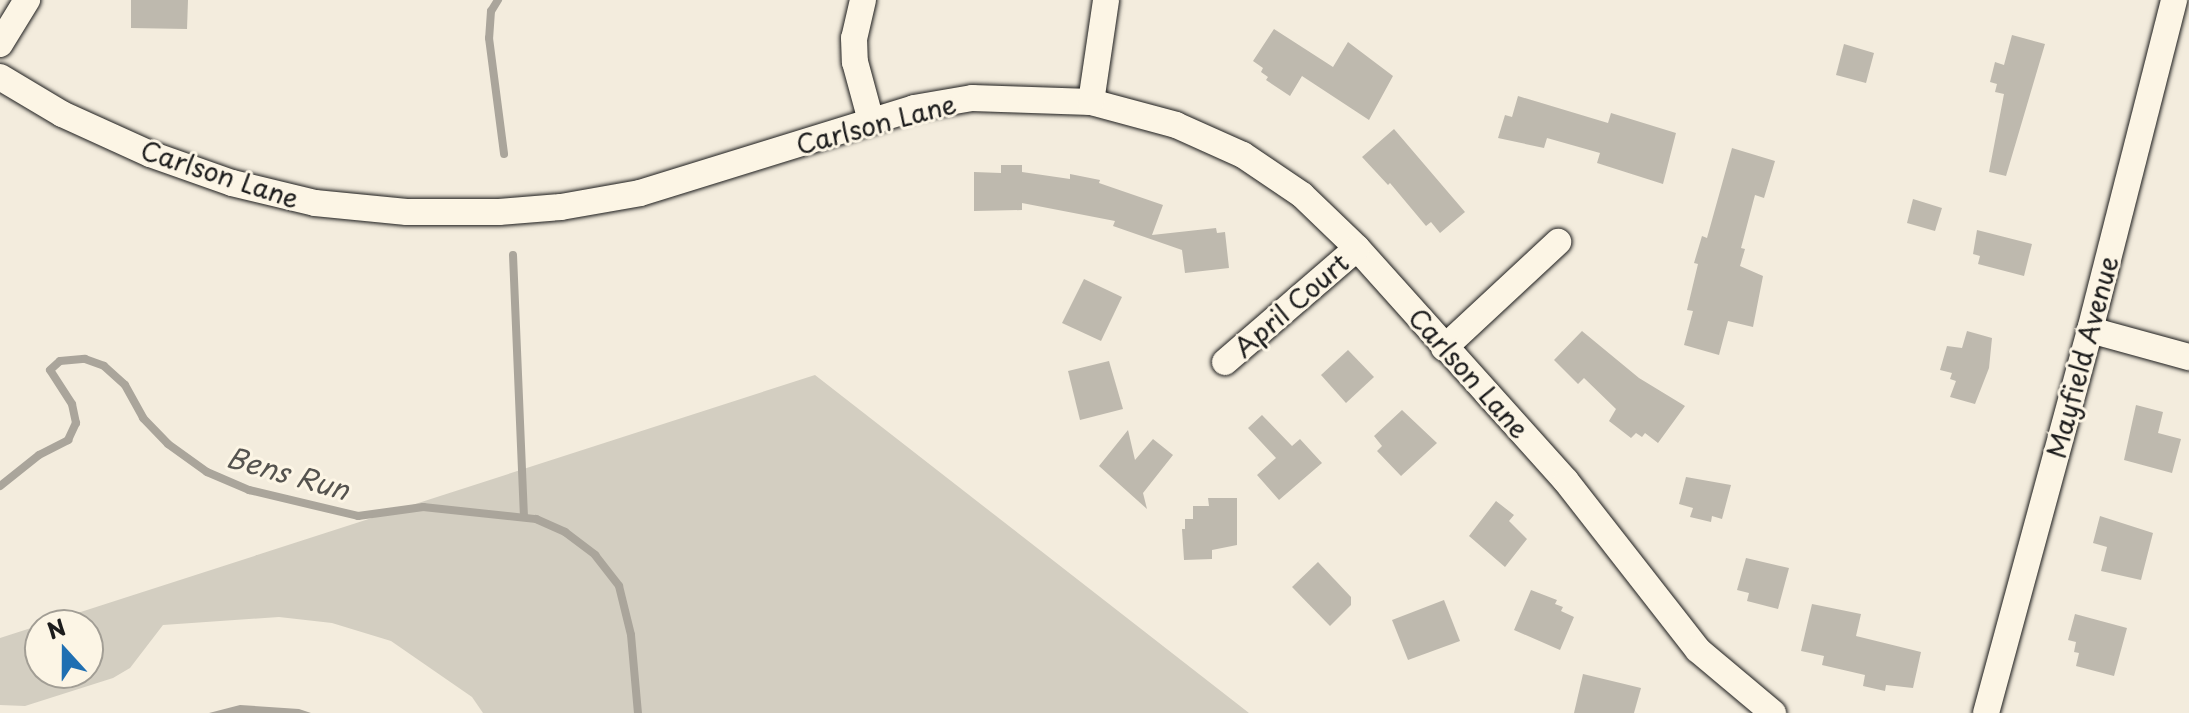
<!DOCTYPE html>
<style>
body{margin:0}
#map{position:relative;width:2189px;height:713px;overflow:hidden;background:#f3ecdd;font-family:"Playpen Sans",sans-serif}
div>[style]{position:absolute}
.green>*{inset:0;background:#d3cec1}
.water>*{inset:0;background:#aaa59b}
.stream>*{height:8px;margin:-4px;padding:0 4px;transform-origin:4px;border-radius:4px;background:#aaa59b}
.building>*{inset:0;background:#beb9ae}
.roads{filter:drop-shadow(0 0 2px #1c1c1c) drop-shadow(0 0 2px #1c1c1c)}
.minor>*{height:26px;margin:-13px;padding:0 13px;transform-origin:13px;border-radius:13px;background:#fcf5e5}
span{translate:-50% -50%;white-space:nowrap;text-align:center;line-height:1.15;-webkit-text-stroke:6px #fcf5e5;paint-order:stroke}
.street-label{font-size:26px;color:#1c1c1c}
.water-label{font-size:28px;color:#55534f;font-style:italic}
.north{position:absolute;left:24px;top:609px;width:80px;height:80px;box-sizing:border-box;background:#fcf5e5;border:2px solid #a29e95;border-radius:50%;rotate:339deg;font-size:22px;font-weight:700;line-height:32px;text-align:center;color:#1c1c1c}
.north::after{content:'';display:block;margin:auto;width:28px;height:36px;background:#1f6fb2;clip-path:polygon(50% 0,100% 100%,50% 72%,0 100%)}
</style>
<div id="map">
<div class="green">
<i style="clip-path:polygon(evenodd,815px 375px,1249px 713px,483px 713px,472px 697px,391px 641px,332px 623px,279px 617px,163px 625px,130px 668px,113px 678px,25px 706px,0 705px,0 638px,815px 375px,40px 625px,88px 625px,88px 673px,40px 673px,40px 625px)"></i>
</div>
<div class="water">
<i style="clip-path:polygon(240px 705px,299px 709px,311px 713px,209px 713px)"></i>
</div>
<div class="stream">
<i style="left:498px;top:0;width:13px;rotate:122deg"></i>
<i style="left:491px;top:11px;width:27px;rotate:94deg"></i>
<i style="left:489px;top:38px;width:117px;rotate:82.6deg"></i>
<i style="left:513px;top:255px;width:262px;rotate:87.6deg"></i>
<i style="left:0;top:486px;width:50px;rotate:-38.5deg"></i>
<i style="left:39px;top:455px;width:33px;rotate:-27deg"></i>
<i style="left:68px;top:440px;width:19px;rotate:-65deg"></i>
<i style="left:76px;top:423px;width:19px;rotate:-102deg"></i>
<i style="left:72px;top:404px;width:40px;rotate:-122.9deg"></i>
<i style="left:50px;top:370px;width:13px;rotate:-42deg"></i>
<i style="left:60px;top:361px;width:25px;rotate:-5deg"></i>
<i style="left:85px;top:359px;width:20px;rotate:20deg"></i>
<i style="left:104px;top:366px;width:28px;rotate:42deg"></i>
<i style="left:125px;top:385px;width:38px;rotate:61deg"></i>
<i style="left:143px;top:418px;width:36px;rotate:46deg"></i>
<i style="left:168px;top:444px;width:48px;rotate:35.7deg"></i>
<i style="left:207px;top:472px;width:46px;rotate:23.2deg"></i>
<i style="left:249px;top:490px;width:112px;rotate:13.4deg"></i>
<i style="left:358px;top:516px;width:66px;rotate:-7.9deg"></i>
<i style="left:423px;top:507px;width:114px;rotate:6.1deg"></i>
<i style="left:536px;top:519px;width:32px;rotate:24deg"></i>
<i style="left:565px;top:532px;width:38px;rotate:37deg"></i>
<i style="left:595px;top:555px;width:39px;rotate:52deg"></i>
<i style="left:619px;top:586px;width:50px;rotate:76.2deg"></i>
<i style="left:631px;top:635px;width:78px;rotate:84.9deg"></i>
</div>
<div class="building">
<i style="clip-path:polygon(131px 0,188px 0,187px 29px,131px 28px)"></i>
<i style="clip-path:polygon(1274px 29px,1333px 67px,1348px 42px,1393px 76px,1369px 120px,1302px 76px,1290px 96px,1266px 80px,1268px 77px,1261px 72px,1263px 68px,1253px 61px)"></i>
<i style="clip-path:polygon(2012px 35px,2045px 44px,2006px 176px,1989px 172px,2004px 94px,1995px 92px,1997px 84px,1990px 82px,1995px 62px,2004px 65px)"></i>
<i style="clip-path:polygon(1844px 44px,1874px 53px,1866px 83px,1836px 75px)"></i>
<i style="clip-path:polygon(1518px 96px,1608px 123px,1611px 113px,1676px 133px,1663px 184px,1597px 163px,1600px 153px,1547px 138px,1544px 148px,1498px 138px,1505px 115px,1512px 117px)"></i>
<i style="clip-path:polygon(1394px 129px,1465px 212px,1440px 233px,1431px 222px,1426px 226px,1390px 183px,1388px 185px,1362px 157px)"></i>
<i style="clip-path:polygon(1732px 148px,1775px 161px,1764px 198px,1755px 195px,1741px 248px,1745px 249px,1740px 266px,1763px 276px,1753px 327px,1728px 321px,1719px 355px,1684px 345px,1693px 311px,1687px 310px,1698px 264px,1694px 263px,1702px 236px,1707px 238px)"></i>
<i style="clip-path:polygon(1001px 165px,1022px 165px,1022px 172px,1070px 179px,1070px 174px,1100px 180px,1099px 183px,1163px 205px,1152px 235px,1216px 228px,1217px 233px,1225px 232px,1229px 268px,1185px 273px,1182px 250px,1113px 226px,1115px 221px,1022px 203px,1022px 210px,974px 211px,974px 172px,1001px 173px)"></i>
<i style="clip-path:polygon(1913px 199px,1942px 208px,1935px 231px,1907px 223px)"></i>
<i style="clip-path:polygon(1977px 230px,2032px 244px,2024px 276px,1978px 264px,1980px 256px,1973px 254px)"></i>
<i style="clip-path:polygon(1084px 279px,1122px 297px,1101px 341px,1062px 323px)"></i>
<i style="clip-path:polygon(1582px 331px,1639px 378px,1685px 406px,1658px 443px,1645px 433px,1642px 437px,1636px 433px,1631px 438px,1609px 421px,1616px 409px,1584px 378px,1578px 384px,1554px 360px)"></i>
<i style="clip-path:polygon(1967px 331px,1992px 338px,1989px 368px,1975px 404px,1950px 397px,1956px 381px,1950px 379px,1952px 373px,1940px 370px,1947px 346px,1962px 348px)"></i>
<i style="clip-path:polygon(1348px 350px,1374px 377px,1346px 403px,1321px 375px)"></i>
<i style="clip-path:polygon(1109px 361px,1123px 409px,1080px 420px,1068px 371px)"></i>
<i style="clip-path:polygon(2136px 405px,2163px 412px,2158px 433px,2181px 439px,2172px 473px,2124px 460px)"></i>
<i style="clip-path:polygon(1402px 410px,1437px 443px,1401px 476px,1377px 451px,1382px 446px,1374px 436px)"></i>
<i style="clip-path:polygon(1262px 415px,1292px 446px,1300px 439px,1322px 463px,1279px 500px,1257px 475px,1276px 458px,1248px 428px)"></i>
<i style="clip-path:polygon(1128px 430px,1135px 460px,1153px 439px,1173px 455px,1143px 493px,1147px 509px,1099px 466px)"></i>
<i style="clip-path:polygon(1686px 477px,1731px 485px,1722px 519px,1712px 516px,1711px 522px,1690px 517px,1693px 508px,1679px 504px)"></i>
<i style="clip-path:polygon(1208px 498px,1237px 498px,1237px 545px,1212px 550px,1212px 559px,1184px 560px,1182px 529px,1185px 529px,1185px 519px,1193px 519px,1193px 506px,1209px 506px)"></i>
<i style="clip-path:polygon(1496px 501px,1514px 515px,1509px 521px,1527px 539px,1505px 567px,1469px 536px)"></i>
<i style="clip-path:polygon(2100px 516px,2153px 533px,2141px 580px,2101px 571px,2107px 547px,2093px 543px)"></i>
<i style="clip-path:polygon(1746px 558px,1789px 568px,1778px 609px,1747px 601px,1749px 593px,1737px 590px)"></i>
<i style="clip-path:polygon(1318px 562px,1351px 597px,1351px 605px,1330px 626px,1292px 587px)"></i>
<i style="clip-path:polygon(1531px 590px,1557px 600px,1555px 604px,1563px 607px,1561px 611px,1574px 617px,1560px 650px,1514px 630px)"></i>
<i style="clip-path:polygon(1444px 600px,1460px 641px,1408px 660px,1392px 620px)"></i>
<i style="clip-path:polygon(1812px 604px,1861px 614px,1856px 636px,1921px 652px,1913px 688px,1886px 685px,1885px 691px,1863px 686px,1865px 675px,1822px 665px,1824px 656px,1801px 651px)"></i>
<i style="clip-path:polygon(2075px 614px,2127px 628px,2114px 676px,2076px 666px,2079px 653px,2074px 652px,2076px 642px,2068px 640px)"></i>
<i style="clip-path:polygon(1583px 674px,1641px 688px,1634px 713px,1574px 713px)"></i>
</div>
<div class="roads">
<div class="minor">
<i style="left:863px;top:0;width:39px;rotate:103deg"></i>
<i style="left:854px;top:38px;width:24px;rotate:88deg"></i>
<i style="left:855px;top:62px;width:61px;rotate:74.8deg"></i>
<i style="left:0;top:44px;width:52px;rotate:-58.5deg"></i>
<i style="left:0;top:77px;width:72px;rotate:30.8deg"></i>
<i style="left:62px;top:114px;width:97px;rotate:24.4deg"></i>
<i style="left:150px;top:154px;width:87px;rotate:19.5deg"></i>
<i style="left:232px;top:183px;width:85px;rotate:13.5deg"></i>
<i style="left:315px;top:203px;width:92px;rotate:5.6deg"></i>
<i style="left:407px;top:212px;width:92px"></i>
<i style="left:499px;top:212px;width:62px;rotate:-4.6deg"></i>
<i style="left:561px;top:207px;width:80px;rotate:-10deg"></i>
<i style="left:640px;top:193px;width:287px;rotate:-17.2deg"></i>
<i style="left:914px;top:108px;width:59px;rotate:-9.8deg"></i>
<i style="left:972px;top:98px;width:119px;rotate:1.9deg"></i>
<i style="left:1091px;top:102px;width:88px;rotate:15.1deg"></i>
<i style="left:1176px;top:125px;width:73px;rotate:24.1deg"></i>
<i style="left:1243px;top:155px;width:71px;rotate:34.1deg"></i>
<i style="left:1302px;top:195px;width:76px;rotate:43.9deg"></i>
<i style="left:1357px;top:248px;width:313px;rotate:48.1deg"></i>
<i style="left:1566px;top:481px;width:214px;rotate:52deg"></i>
<i style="left:1698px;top:650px;width:98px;rotate:40deg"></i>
<i style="left:1091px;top:102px;width:103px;rotate:-81.6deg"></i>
<i style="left:2090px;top:330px;width:103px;rotate:15.3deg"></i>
<i style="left:1444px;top:348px;width:156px;rotate:-42.9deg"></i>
<i style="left:1225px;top:362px;width:174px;rotate:-40.8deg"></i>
<i style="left:1986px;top:713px;width:397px;rotate:-74.8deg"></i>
<i style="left:2090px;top:330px;width:341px;rotate:-75.7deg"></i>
</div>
</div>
<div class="street-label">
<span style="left:876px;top:124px;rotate:-15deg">Carlson Lane</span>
<span style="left:220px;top:174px;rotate:18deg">Carlson Lane</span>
<span style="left:1291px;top:305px;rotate:-41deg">April Court</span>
<span style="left:2082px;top:357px;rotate:-75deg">Mayfield Avenue</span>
<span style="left:1469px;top:373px;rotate:48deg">Carlson Lane</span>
</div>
<div class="water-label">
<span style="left:288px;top:473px;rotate:16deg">Bens Run</span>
</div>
<div class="north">N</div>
</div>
